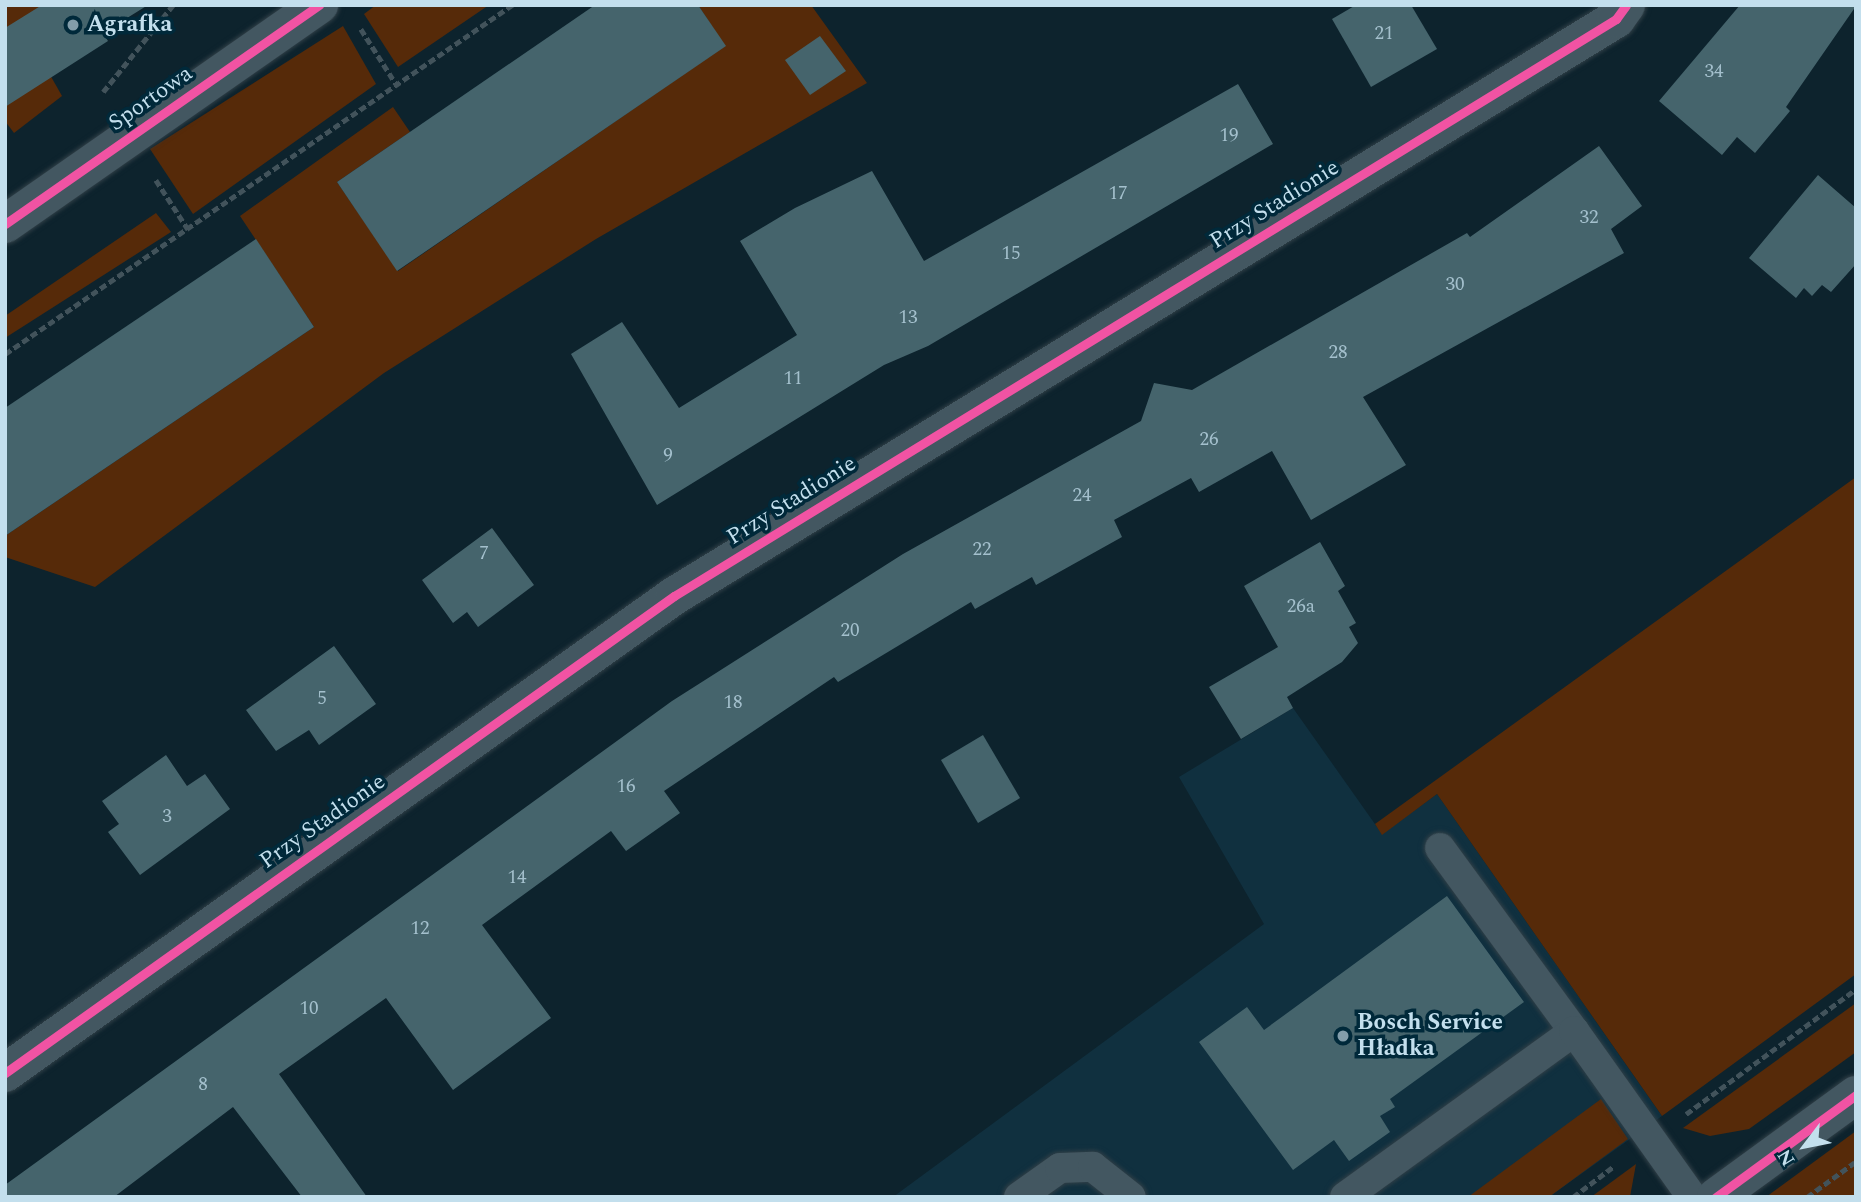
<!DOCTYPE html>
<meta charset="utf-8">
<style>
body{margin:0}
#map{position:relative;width:1861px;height:1202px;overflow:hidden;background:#0d232d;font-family:Spectral,serif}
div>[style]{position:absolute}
.built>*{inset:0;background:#10303f}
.green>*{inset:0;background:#562a09}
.building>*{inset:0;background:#45646c}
.path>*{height:4.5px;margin-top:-2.25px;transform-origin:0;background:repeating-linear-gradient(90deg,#42535b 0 7px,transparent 0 10.5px)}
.roads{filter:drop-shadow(0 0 2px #303f47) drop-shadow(0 0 2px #303f47)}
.service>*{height:30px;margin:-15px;padding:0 15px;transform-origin:15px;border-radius:15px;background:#435761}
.minor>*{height:38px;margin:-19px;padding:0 19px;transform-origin:19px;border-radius:19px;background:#435761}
.tertiary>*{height:38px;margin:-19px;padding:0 19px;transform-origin:19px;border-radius:19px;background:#435761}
.cycleway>*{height:9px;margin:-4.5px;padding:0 4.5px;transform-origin:4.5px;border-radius:4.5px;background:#f153a3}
.dots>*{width:19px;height:19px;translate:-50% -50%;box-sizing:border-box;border:4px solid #00293a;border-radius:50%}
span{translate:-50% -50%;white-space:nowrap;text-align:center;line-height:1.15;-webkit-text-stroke:7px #00293a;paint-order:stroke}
.number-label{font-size:19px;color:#a4c0cd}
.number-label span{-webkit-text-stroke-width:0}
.poi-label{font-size:23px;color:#c3dfed;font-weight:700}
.left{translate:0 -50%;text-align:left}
.street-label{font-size:23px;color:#c3dfed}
.frame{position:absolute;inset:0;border:7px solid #c3dfed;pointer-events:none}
.north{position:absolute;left:1770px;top:1111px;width:70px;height:70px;-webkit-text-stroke:5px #00293a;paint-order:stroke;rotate:238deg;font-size:19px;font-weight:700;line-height:28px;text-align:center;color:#c3dfed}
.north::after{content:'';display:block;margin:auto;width:24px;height:32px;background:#c3dfed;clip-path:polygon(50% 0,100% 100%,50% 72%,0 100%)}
</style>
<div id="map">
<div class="built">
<i style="clip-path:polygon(1293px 708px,1382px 834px,1437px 794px,1662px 1116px,1549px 1197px,893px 1197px,1264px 924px,1179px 777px)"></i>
</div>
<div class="green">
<i style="clip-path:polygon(5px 5px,44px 5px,5px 29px)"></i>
<i style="clip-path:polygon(376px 5px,489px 5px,398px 67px,364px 14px)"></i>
<i style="clip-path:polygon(698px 5px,811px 5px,867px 83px,596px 239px,384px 373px,95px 587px,5px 557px,5px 536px,314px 327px,240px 216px,393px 107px,410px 132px,337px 182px,398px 271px,725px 46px)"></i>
<i style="clip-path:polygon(343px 26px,376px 84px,193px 214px,150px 149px)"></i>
<i style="clip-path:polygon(5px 48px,49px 73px,62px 96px,14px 133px,5px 121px)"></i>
<i style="clip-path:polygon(156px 213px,171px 232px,5px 338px,5px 316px)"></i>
<i style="clip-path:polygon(1856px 477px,1856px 974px,1662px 1116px,1437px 794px,1382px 835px,1375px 824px)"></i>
<i style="clip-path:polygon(1856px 1003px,1856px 1052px,1749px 1129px,1710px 1136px,1683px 1128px)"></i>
<i style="clip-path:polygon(1601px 1099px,1628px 1139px,1549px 1197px,1468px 1197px)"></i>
<i style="clip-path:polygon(1856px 1131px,1856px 1197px,1766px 1197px)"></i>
<i style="clip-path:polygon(1636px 1164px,1630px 1197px,1591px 1197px)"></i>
</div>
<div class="building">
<i style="clip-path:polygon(42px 5px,148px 5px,103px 33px,108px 41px,5px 107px,5px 28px)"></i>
<i style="clip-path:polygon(595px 5px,698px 5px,726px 46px,397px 271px,337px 182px)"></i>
<i style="clip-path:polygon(1356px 5px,1411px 5px,1437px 49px,1371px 87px,1332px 19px)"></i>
<i style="clip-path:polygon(1740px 5px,1856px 6px,1786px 107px,1790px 111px,1755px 153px,1737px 137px,1722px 155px,1659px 101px)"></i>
<i style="clip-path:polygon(820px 36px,846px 71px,810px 95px,785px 60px)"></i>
<i style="clip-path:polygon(1238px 84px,1273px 144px,928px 346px,884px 365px,657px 505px,571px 354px,622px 322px,679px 408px,797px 335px,740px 241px,795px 208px,872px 171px,924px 261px)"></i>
<i style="clip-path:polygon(1599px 146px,1642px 206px,1611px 229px,1624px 253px,1363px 397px,1406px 465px,1311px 520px,1272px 451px,1199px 492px,1191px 478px,1114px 520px,1122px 537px,1036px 585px,1032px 577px,975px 609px,971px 602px,838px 682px,834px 677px,664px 791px,680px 813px,626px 851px,611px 831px,482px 925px,551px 1018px,453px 1090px,386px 998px,279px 1074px,367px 1197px,302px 1197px,233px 1107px,114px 1197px,5px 1197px,5px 1185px,672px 701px,903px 554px,1141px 421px,1154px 383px,1192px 390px,1467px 233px,1470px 237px)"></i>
<i style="clip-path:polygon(1818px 175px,1856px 208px,1856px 264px,1831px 292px,1822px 285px,1812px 296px,1804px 288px,1796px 298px,1749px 258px)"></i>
<i style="clip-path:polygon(256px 239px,314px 327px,5px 536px,5px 408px)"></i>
<i style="clip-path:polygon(492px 528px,534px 585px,478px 627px,467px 612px,453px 623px,422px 580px)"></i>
<i style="clip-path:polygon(1320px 542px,1345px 586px,1338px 591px,1356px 623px,1349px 627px,1358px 643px,1342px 662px,1287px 697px,1293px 708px,1241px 739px,1209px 687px,1278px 647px,1244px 586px)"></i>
<i style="clip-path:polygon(334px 646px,376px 704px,319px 745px,309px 730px,276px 751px,246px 710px)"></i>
<i style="clip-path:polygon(983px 735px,1020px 798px,978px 823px,941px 760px)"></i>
<i style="clip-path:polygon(166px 755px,187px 786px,205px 774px,230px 809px,140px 875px,108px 832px,119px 824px,102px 801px)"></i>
<i style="clip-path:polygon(1447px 896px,1524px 1002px,1390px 1099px,1395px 1107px,1380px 1116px,1390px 1132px,1349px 1161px,1334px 1140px,1293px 1170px,1199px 1042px,1247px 1007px,1264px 1030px)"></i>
</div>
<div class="path">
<i style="left:361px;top:29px;width:65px;rotate:57.5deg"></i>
<i style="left:103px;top:92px;width:112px;rotate:-51.2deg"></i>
<i style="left:156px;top:180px;width:59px;rotate:56.9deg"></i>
<i style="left:5px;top:354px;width:616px;rotate:-34.54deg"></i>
<i style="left:1686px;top:1114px;width:211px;rotate:-36.3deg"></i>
<i style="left:1573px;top:1197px;width:51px;rotate:-37.1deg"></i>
<i style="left:1807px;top:1197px;width:59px;rotate:-36.1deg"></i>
</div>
<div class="roads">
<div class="service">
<i style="left:1440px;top:848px;width:227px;rotate:53.8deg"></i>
<i style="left:1019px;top:1197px;width:50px;rotate:-35.3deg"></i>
<i style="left:1060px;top:1168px;width:33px;rotate:-2deg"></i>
<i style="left:1093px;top:1167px;width:48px;rotate:38.3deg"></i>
<i style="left:1345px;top:1197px;width:283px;rotate:-35.9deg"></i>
<i style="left:1574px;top:1031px;width:204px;rotate:54.6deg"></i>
</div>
<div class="minor">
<i style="left:5px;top:224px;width:383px;rotate:-34.9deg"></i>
<i style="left:5px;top:1073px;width:822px;rotate:-35.49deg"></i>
<i style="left:674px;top:596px;width:1105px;rotate:-31.49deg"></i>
<i style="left:1616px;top:19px;width:17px;rotate:-54deg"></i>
</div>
<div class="tertiary">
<i style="left:1716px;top:1197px;width:173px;rotate:-36.1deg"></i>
</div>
</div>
<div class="cycleway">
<i style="left:5px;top:224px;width:383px;rotate:-34.9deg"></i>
<i style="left:5px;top:1073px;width:822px;rotate:-35.49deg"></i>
<i style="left:674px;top:596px;width:1105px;rotate:-31.49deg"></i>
<i style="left:1616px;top:19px;width:17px;rotate:-54deg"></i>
<i style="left:1716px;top:1197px;width:173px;rotate:-36.1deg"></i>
</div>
<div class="dots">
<i style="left:73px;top:25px;background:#839daa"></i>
<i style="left:1343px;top:1036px;background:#839daa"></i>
</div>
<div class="number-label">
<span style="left:1384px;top:34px">21</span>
<span style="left:1714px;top:72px">34</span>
<span style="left:1229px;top:136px">19</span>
<span style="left:1118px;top:194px">17</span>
<span style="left:1589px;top:218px">32</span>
<span style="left:1011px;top:254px">15</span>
<span style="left:1455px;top:285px">30</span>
<span style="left:908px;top:318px">13</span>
<span style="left:1338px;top:353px">28</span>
<span style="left:793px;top:379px">11</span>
<span style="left:1209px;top:440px">26</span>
<span style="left:668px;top:456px">9</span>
<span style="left:1082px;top:496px">24</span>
<span style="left:982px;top:550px">22</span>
<span style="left:484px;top:554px">7</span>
<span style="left:1301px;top:607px">26a</span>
<span style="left:850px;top:631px">20</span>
<span style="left:322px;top:699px">5</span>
<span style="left:733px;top:703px">18</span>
<span style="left:626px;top:787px">16</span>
<span style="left:167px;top:817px">3</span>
<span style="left:517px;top:878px">14</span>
<span style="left:420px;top:929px">12</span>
<span style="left:309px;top:1009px">10</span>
<span style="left:203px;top:1085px">8</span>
</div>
<div class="poi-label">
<span class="left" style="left:87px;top:25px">Agrafka</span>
<span class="left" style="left:1357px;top:1036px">Bosch Service<br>Hładka</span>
</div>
<div class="street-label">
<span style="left:151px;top:99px;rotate:-35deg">Sportowa</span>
<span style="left:1275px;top:205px;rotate:-32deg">Przy Stadionie</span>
<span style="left:792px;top:501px;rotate:-32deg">Przy Stadionie</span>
<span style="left:323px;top:822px;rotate:-35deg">Przy Stadionie</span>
</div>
<div class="frame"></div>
<div class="north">N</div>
</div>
